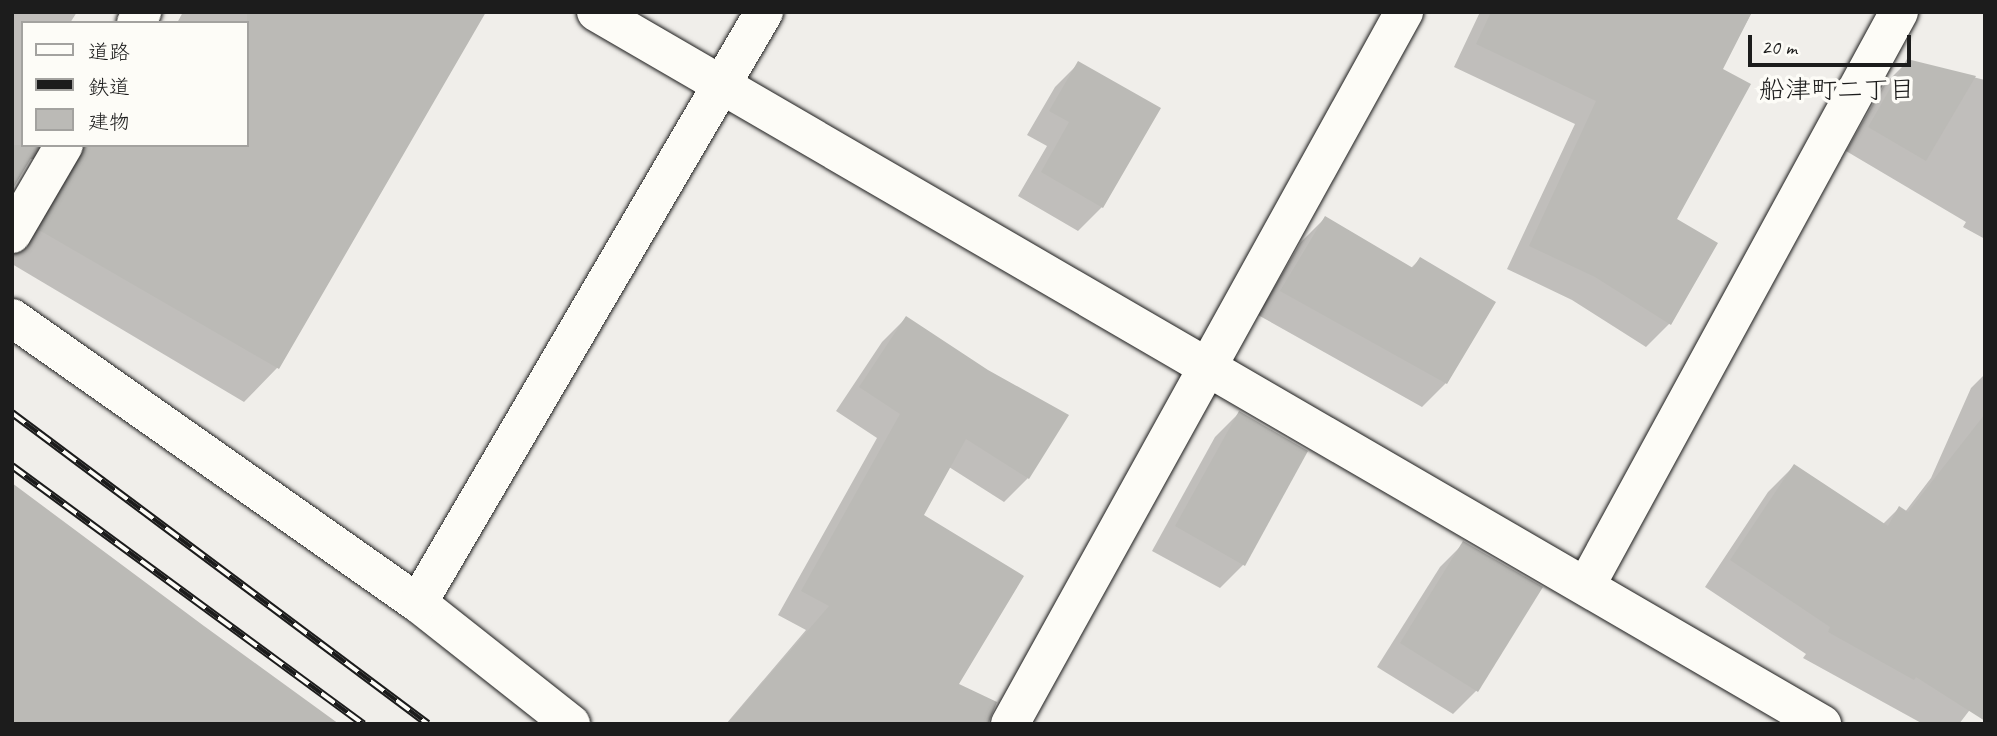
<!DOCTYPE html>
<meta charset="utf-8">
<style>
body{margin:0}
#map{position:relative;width:1997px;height:736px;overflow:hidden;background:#f0eeea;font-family:Caveat,"Klee One",sans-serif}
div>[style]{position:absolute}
.shadow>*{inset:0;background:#0003}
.building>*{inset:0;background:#bbbab6}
.roads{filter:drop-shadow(0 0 2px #1c1c1c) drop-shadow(0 0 2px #1c1c1c)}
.minor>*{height:38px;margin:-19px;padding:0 19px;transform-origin:19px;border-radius:19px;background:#fdfcf7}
.rail>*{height:8px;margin-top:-4px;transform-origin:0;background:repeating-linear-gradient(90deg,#fdfcf7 0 16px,#1c1c1c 0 32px);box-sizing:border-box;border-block:2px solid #1c1c1c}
span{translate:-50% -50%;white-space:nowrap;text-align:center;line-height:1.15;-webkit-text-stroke:7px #fdfcf7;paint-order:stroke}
.neighbourhood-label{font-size:26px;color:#1c1c1c}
.frame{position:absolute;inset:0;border:14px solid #1c1c1c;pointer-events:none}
.legend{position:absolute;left:21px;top:21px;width:228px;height:126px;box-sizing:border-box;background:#fdfcf7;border:2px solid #a3a29f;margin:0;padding:9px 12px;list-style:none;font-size:21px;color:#1c1c1c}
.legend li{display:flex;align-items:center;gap:14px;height:35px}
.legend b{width:35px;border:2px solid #a3a29f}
.scale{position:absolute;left:1748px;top:35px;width:163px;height:32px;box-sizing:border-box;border:4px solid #1c1c1c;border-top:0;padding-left:9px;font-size:21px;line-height:24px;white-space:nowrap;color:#1c1c1c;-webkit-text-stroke:5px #fdfcf7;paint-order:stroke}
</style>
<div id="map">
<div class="shadow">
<i style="clip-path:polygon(12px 12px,77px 12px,70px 23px,23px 23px,23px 145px,247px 145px,247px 23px,177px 23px,183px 12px,484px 12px,277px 368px,244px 402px,12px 264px,12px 256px,50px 191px,40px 159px,29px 159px,12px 187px)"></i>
<i style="clip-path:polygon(1480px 12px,1752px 12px,1721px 69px,1675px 220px,1716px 244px,1669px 324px,1646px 347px,1572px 300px,1507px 269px,1575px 124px,1454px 67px)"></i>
<i style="clip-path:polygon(1908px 61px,1985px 80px,1985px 239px,1963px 227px,1966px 222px,1846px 151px,1884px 85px)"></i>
<i style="clip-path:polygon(1079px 63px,1102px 207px,1078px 231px,1018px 196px,1047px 146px,1027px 135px,1055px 87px)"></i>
<i style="clip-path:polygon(1325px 218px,1410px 269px,1420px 259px,1446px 383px,1422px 407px,1258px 315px,1301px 242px)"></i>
<i style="clip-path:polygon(906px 318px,1028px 478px,1004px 502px,949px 467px,922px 516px,957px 685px,973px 724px,726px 724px,806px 630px,778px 615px,877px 438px,836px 411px,882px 342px)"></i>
<i style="clip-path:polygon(1985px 374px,1985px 690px,1959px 724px,1923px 724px,1803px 658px,1806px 654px,1705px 587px,1768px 492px,1794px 466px,1883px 524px,1899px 508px,1905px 512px,1931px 478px,1971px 388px)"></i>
<i style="clip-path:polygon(1239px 413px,1244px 564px,1220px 588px,1152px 551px,1215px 437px)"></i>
<i style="clip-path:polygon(1464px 543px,1477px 690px,1453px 714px,1377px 667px,1440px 567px)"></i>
</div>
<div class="building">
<i style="clip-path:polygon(247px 12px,486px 12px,279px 369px,39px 230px,86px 145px,247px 145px)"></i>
<i style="clip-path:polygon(1491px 12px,1752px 12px,1723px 69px,1751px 84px,1677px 219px,1718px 243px,1671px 325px,1595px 277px,1529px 246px,1596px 101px,1476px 44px)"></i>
<i style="clip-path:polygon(1907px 59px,1976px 76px,1926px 161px,1868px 127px)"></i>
<i style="clip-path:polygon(1078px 61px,1161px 108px,1103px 208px,1041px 172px,1069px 122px,1049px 111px)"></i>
<i style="clip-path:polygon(12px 145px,39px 145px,12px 190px)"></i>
<i style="clip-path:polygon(1325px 216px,1413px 268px,1420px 257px,1496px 302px,1447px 384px,1280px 291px)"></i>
<i style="clip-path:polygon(906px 316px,988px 370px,1069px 415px,1029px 479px,966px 439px,924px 515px,1024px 576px,959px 684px,997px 702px,988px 724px,727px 724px,829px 606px,801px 591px,900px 414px,859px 387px)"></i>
<i style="clip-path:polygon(1239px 411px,1308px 451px,1245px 566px,1175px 526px)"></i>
<i style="clip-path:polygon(1985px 414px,1985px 721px,1916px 677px,1914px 680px,1828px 632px,1830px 627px,1730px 560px,1794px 464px,1888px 526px,1899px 506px,1908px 512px)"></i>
<i style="clip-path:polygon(12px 483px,204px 626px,339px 724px,12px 724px)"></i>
<i style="clip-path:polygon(1463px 541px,1543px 587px,1478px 692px,1400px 643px)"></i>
</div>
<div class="roads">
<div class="minor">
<i style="left:596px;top:12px;width:1418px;rotate:30.15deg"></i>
<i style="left:136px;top:23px;width:13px;rotate:-61deg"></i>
<i style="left:12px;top:234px;width:103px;rotate:-59.7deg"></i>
<i style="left:12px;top:318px;width:496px;rotate:35.1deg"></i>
<i style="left:418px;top:603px;width:195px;rotate:38.3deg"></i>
<i style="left:1586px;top:586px;width:654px;rotate:-61.4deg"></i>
<i style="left:418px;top:603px;width:685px;rotate:-59.65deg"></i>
<i style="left:1010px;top:724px;width:814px;rotate:-61.04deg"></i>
</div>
</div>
<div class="rail">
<i style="left:12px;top:413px;width:519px;rotate:36.78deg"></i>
<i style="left:12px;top:466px;width:436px;rotate:36.3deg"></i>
</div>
<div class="neighbourhood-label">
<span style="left:1837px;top:90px">船津町二丁目</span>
</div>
<div class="frame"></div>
<ul class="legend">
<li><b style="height:9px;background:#fdfcf7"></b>道路</li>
<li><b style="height:9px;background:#1c1c1c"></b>鉄道</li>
<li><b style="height:19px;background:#bbbab6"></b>建物</li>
</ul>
<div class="scale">20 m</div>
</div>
